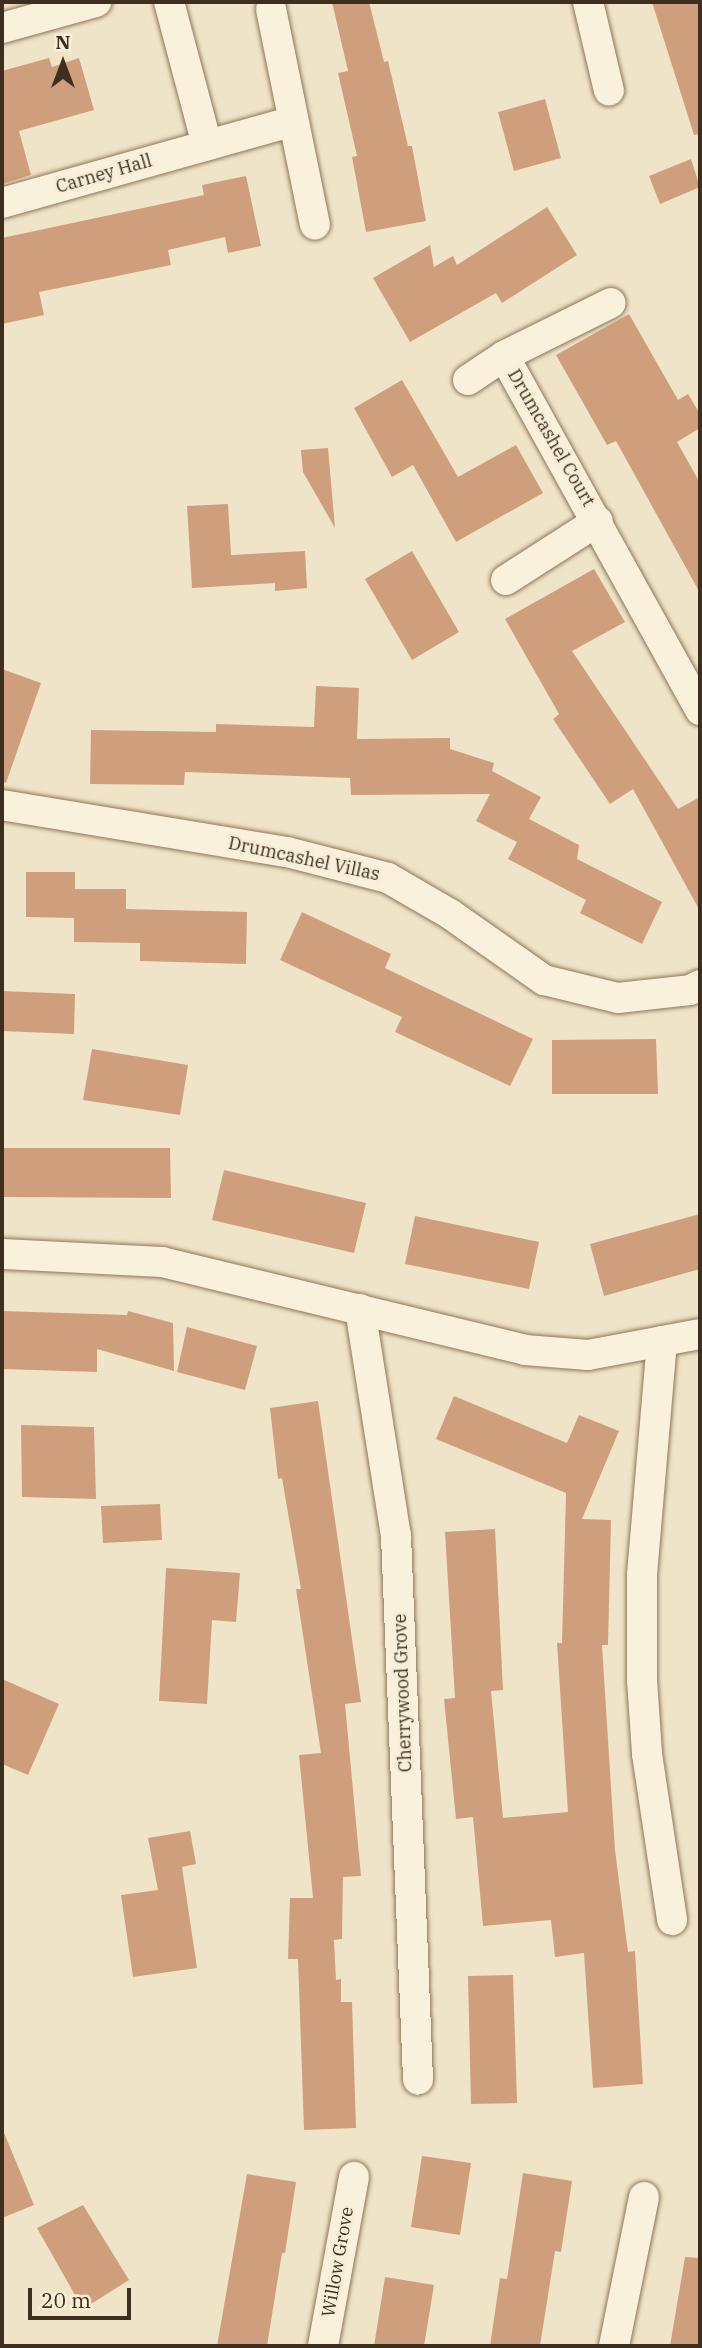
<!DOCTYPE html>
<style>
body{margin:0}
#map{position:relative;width:702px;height:2348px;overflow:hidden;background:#f0e4c8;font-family:"IBM Plex Serif",serif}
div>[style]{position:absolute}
.building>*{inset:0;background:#cf9f7d}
.roads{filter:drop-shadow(0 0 2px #8d765c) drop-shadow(0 0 2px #8d765c)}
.minor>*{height:30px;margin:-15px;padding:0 15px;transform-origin:15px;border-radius:15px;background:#faf1dc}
span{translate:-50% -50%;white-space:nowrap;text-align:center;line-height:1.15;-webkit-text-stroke:6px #f7eed8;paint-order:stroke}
.street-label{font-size:18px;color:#3d2e20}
.frame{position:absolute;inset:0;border:4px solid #3d2e20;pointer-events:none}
.north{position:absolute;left:28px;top:28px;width:70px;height:70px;-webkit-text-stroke:5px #f7eed8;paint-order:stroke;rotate:0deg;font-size:19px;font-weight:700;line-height:28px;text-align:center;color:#3d2e20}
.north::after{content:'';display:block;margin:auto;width:24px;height:32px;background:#3d2e20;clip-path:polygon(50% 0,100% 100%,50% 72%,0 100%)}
.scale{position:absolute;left:28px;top:2288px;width:103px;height:32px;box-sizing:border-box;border:4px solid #3d2e20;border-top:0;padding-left:9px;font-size:21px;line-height:24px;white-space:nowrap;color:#3d2e20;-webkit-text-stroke:5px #f7eed8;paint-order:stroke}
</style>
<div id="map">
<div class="building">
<i style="clip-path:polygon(332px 2px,369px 2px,384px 62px,388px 61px,408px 146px,412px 146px,426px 221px,366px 232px,352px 157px,357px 156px,338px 73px,348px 71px)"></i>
<i style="clip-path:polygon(652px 2px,700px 2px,700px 134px,694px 135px)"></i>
<i style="clip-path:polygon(49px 58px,52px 67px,79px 58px,94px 110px,19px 131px,31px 175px,2px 184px,2px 71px)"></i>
<i style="clip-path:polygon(545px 99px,561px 158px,514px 171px,498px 112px)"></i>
<i style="clip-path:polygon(691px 159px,700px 187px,660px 204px,649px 176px)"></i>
<i style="clip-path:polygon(246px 176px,261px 246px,228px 253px,225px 237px,168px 250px,171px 265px,39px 292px,44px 315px,2px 324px,2px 238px,204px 195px,202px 185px)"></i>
<i style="clip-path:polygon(547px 207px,577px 255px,502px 303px,496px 293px,410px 342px,373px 278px,430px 245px,434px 267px,453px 256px,457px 265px)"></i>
<i style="clip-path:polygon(629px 314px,678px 400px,688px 394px,700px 414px,700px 428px,677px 442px,700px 483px,700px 593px,616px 441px,607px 445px,556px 355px)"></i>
<i style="clip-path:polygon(402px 380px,458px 477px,516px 445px,543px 493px,456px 542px,413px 465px,392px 477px,354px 408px)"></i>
<i style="clip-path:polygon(328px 448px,335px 528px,303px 472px,301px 450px)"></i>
<i style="clip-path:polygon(228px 504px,231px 555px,305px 551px,307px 588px,275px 591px,275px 583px,192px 588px,187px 506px)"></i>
<i style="clip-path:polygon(412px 551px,459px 632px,412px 660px,365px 579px)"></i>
<i style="clip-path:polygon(594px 569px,625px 622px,572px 651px,678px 809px,700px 797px,700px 911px,633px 789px,610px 804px,553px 719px,559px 714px,505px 619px)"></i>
<i style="clip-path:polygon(2px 669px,41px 683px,6px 783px,2px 782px)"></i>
<i style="clip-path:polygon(316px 686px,359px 688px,357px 739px,450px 738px,450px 749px,494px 763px,492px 771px,541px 797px,529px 819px,579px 845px,577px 859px,662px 902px,642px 944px,580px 913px,586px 900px,508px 859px,517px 842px,476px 821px,490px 794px,351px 795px,350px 778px,185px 772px,184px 785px,90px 784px,91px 730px,216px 732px,216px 724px,314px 727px)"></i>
<i style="clip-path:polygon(26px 872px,75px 872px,75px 889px,126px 889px,126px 909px,247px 912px,246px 964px,140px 961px,140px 943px,74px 942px,74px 918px,26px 917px)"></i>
<i style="clip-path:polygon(302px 912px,391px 954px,385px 968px,533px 1039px,510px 1086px,395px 1032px,402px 1017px,280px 960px)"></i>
<i style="clip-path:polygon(2px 991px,75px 994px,74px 1034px,2px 1031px)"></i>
<i style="clip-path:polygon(656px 1039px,658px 1094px,552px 1094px,552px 1040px)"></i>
<i style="clip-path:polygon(92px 1049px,188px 1065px,180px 1115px,83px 1100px)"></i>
<i style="clip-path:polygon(2px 1148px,170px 1148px,171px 1198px,2px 1197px)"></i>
<i style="clip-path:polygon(224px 1170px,366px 1203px,354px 1253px,212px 1220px)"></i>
<i style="clip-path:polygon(700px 1214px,700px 1269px,604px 1296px,590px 1244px)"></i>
<i style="clip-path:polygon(415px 1216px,539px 1242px,529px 1289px,405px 1264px)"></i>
<i style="clip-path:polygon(2px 1311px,127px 1315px,128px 1311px,173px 1323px,174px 1371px,97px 1349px,97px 1372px,2px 1369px)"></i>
<i style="clip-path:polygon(187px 1327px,257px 1346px,245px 1390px,177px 1372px)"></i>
<i style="clip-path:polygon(454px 1396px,567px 1443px,579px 1415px,619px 1431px,582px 1519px,611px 1520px,608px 1645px,602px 1645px,615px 1850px,628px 1952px,635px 1951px,643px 2084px,593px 2088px,584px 1953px,555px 1957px,551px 1920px,483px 1926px,473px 1817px,456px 1819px,444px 1699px,455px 1698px,445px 1532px,495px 1529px,503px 1690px,491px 1691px,503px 1818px,568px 1812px,557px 1643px,562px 1643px,566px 1493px,436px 1439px)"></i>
<i style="clip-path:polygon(318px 1401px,361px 1702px,345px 1704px,361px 1876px,343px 1877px,342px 1939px,334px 1940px,336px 1980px,341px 1979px,341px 2002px,352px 2002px,356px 2128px,304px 2130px,298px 1959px,288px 1959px,290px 1898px,313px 1898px,299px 1755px,321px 1753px,296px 1589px,301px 1589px,282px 1478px,278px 1479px,270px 1408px)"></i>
<i style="clip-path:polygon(21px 1425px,94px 1427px,96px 1499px,22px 1497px)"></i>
<i style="clip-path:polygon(160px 1504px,162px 1540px,103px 1543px,101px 1506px)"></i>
<i style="clip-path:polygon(166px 1568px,240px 1573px,236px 1622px,212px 1620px,207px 1704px,159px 1701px)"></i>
<i style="clip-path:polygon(2px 1679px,59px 1704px,28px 1775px,2px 1764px)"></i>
<i style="clip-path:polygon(190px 1831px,196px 1864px,182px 1867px,197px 1968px,133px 1977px,121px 1895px,158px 1890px,148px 1838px)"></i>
<i style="clip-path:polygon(513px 1975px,517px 2103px,471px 2104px,468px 1976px)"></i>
<i style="clip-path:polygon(2px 2128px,34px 2205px,2px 2218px)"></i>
<i style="clip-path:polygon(422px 2156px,471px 2163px,460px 2235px,411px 2227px)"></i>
<i style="clip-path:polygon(523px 2173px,572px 2181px,561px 2252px,555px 2251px,540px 2346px,490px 2346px,500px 2278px,507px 2279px)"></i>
<i style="clip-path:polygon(247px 2174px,296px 2182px,285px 2253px,282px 2253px,267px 2346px,217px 2346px)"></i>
<i style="clip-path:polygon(83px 2205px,129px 2280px,83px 2309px,37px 2228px)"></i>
<i style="clip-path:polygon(685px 2257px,700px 2258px,700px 2346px,670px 2346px)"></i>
<i style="clip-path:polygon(385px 2277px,434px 2285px,424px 2346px,374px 2346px)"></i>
</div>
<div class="roads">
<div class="minor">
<i style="left:169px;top:2px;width:148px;rotate:75.1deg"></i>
<i style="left:588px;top:2px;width:91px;rotate:76.7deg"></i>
<i style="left:271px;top:9px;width:220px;rotate:78.5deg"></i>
<i style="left:2px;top:28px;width:98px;rotate:-15.5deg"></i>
<i style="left:2px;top:203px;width:302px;rotate:-15.7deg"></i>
<i style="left:504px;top:356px;width:405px;rotate:61deg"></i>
<i style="left:468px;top:380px;width:43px;rotate:-33.7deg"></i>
<i style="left:504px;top:356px;width:119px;rotate:-26.4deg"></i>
<i style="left:506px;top:580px;width:109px;rotate:-32.7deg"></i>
<i style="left:2px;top:805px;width:289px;rotate:9.4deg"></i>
<i style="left:287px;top:852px;width:104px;rotate:14.4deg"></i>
<i style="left:388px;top:878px;width:72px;rotate:30.1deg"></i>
<i style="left:450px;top:914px;width:115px;rotate:35.1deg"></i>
<i style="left:544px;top:980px;width:76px;rotate:13.7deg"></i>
<i style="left:618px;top:998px;width:72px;rotate:-6.3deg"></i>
<i style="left:690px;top:990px;width:11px;rotate:-27deg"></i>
<i style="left:2px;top:1254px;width:160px;rotate:2.9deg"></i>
<i style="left:162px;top:1262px;width:374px;rotate:13.6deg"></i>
<i style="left:525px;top:1350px;width:63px;rotate:4.5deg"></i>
<i style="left:588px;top:1355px;width:114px;rotate:-10.6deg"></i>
<i style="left:360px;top:1309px;width:230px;rotate:81deg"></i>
<i style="left:396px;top:1536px;width:544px;rotate:87.68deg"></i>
<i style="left:662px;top:1341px;width:235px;rotate:94.9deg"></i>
<i style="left:642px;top:1575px;width:105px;rotate:90deg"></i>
<i style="left:642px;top:1680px;width:74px;rotate:86.1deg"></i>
<i style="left:647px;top:1754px;width:168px;rotate:81.4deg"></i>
<i style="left:323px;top:2346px;width:172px;rotate:-79.6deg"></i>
<i style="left:614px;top:2346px;width:152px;rotate:-78.6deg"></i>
</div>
</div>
<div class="street-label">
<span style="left:104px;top:174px;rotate:-16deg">Carney Hall</span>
<span style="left:551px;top:438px;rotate:60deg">Drumcashel Court</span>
<span style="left:304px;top:859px;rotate:12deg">Drumcashel Villas</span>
<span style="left:403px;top:1693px;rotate:-92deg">Cherrywood Grove</span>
<span style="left:338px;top:2262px;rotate:-80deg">Willow Grove</span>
</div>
<div class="frame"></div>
<div class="north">N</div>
<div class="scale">20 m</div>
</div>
